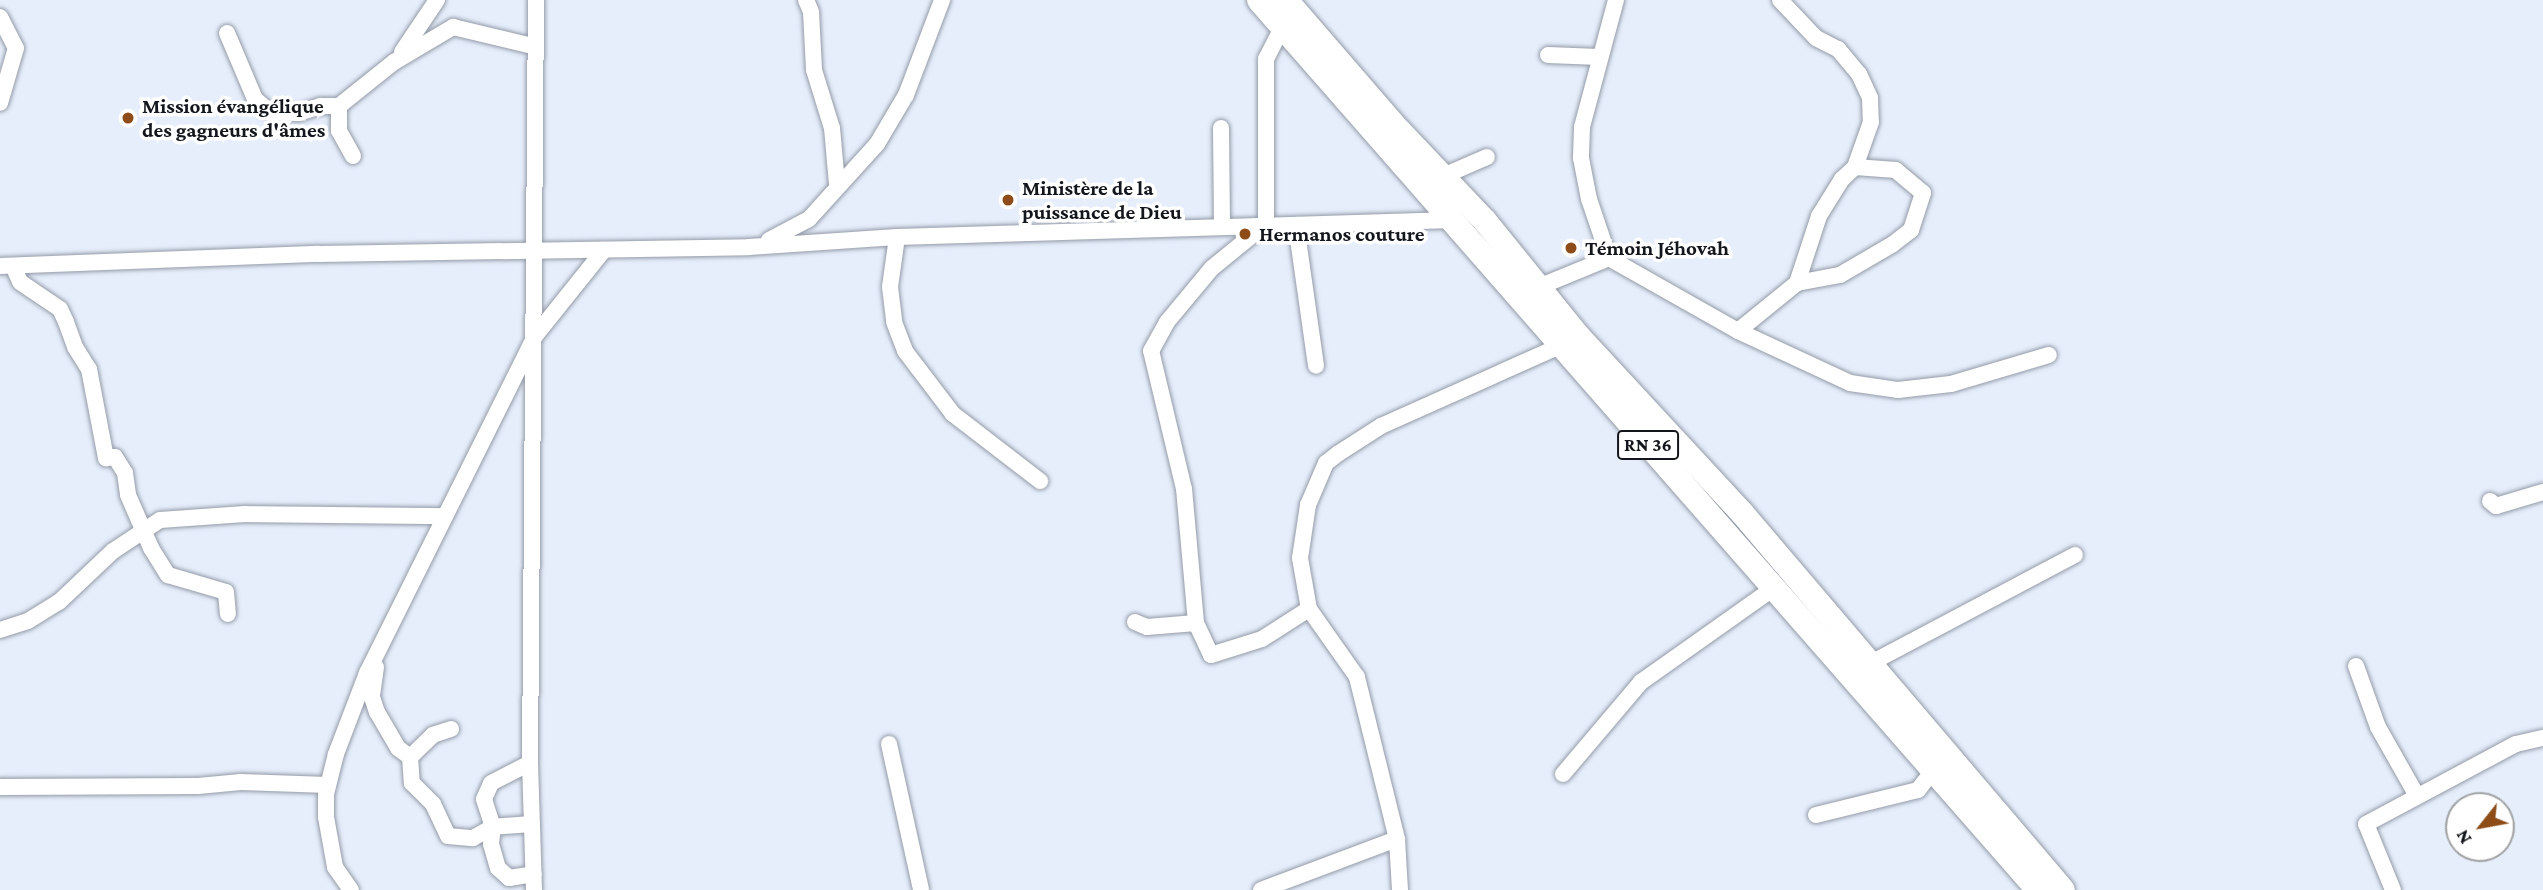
<!DOCTYPE html>
<meta charset="utf-8">
<style>
body{margin:0}
#map{position:relative;width:2543px;height:890px;overflow:hidden;background:#e6eefc;font-family:"Crimson Pro",serif}
div>[style]{position:absolute}
.roads{filter:drop-shadow(0 0 2px #949ba7) drop-shadow(0 0 2px #949ba7)}
.street>*{height:16px;margin:-8px;padding:0 8px;transform-origin:8px;border-radius:8px;background:#fff}
.primary>*{height:24px;margin:-12px;padding:0 12px;transform-origin:12px;border-radius:12px;background:#fff}
.dots>*{width:19px;height:19px;translate:-50% -50%;box-sizing:border-box;border:4px solid #fff;border-radius:50%}
span{translate:-50% -50%;white-space:nowrap;text-align:center;line-height:1.15;-webkit-text-stroke:7px #fff;paint-order:stroke}
.shield-label span{padding:2px 5px;background:#fff;border:2px solid;border-radius:5px;-webkit-text-stroke-width:0}
.shield-label{font-size:19px;color:#13161b;font-weight:700}
.poi-label{font-size:21px;color:#13161b;font-weight:700}
.left{translate:0 -50%;text-align:left}
.north{position:absolute;left:2445px;top:792px;width:70px;height:70px;box-sizing:border-box;background:#fff;border:2px solid #a1a2a4;border-radius:50%;rotate:239deg;font-size:19px;font-weight:700;line-height:28px;text-align:center;color:#13161b}
.north::after{content:'';display:block;margin:auto;width:24px;height:32px;background:#8d4c18;clip-path:polygon(50% 0,100% 100%,50% 72%,0 100%)}
</style>
<div id="map">
<div class="roads">
<div class="street">
<i style="left:806px;top:0;width:13px;rotate:67deg"></i>
<i style="left:811px;top:12px;width:58px;rotate:87deg"></i>
<i style="left:814px;top:70px;width:61px;rotate:72.8deg"></i>
<i style="left:832px;top:128px;width:56px;rotate:84.9deg"></i>
<i style="left:1616px;top:0;width:131px;rotate:105deg"></i>
<i style="left:1582px;top:127px;width:31px;rotate:92deg"></i>
<i style="left:1581px;top:158px;width:42px;rotate:79deg"></i>
<i style="left:1589px;top:199px;width:62px;rotate:71.3deg"></i>
<i style="left:1609px;top:258px;width:148px;rotate:29.5deg"></i>
<i style="left:1738px;top:331px;width:123px;rotate:24.9deg"></i>
<i style="left:1850px;top:383px;width:49px;rotate:8.3deg"></i>
<i style="left:1898px;top:390px;width:53px;rotate:-6.5deg"></i>
<i style="left:1951px;top:384px;width:102px;rotate:-16.5deg"></i>
<i style="left:1780px;top:0;width:52px;rotate:46.5deg"></i>
<i style="left:1816px;top:38px;width:25px;rotate:27deg"></i>
<i style="left:1838px;top:49px;width:33px;rotate:50deg"></i>
<i style="left:1859px;top:74px;width:26px;rotate:65deg"></i>
<i style="left:1870px;top:98px;width:24px;rotate:88deg"></i>
<i style="left:1871px;top:122px;width:48px;rotate:109.6deg"></i>
<i style="left:0;top:17px;width:35px;rotate:63deg"></i>
<i style="left:16px;top:48px;width:57px;rotate:106.2deg"></i>
<i style="left:227px;top:33px;width:72px;rotate:67deg"></i>
<i style="left:255px;top:99px;width:20px;rotate:41deg"></i>
<i style="left:270px;top:112px;width:29px;rotate:2deg"></i>
<i style="left:299px;top:113px;width:23px;rotate:-18deg"></i>
<i style="left:321px;top:106px;width:18px"></i>
<i style="left:402px;top:52px;width:63px;rotate:-56.1deg"></i>
<i style="left:1548px;top:55px;width:51px;rotate:2.2deg"></i>
<i style="left:1221px;top:128px;width:98px;rotate:89.4deg"></i>
<i style="left:353px;top:156px;width:29px;rotate:-119deg"></i>
<i style="left:339px;top:131px;width:25px;rotate:-90deg"></i>
<i style="left:339px;top:106px;width:70px;rotate:-38.7deg"></i>
<i style="left:394px;top:62px;width:69px;rotate:-30.7deg"></i>
<i style="left:453px;top:27px;width:85px;rotate:13.5deg"></i>
<i style="left:1441px;top:177px;width:50px;rotate:-23.5deg"></i>
<i style="left:1296px;top:225px;width:142px;rotate:81.9deg"></i>
<i style="left:897px;top:237px;width:50px;rotate:98deg"></i>
<i style="left:890px;top:287px;width:35px;rotate:83deg"></i>
<i style="left:894px;top:322px;width:31px;rotate:69deg"></i>
<i style="left:905px;top:351px;width:79px;rotate:52.7deg"></i>
<i style="left:953px;top:414px;width:110px;rotate:37.6deg"></i>
<i style="left:769px;top:240px;width:45px;rotate:-27.7deg"></i>
<i style="left:809px;top:219px;width:101px;rotate:-47.8deg"></i>
<i style="left:877px;top:144px;width:57px;rotate:-59.4deg"></i>
<i style="left:906px;top:95px;width:102px;rotate:-69.2deg"></i>
<i style="left:0;top:266px;width:319px;rotate:-2.2deg"></i>
<i style="left:319px;top:254px;width:430px;rotate:-0.9deg"></i>
<i style="left:749px;top:247px;width:148px;rotate:-3.9deg"></i>
<i style="left:897px;top:237px;width:556px;rotate:-1.75deg"></i>
<i style="left:13px;top:266px;width:17px;rotate:66deg"></i>
<i style="left:20px;top:282px;width:48px;rotate:34deg"></i>
<i style="left:60px;top:309px;width:14px;rotate:65deg"></i>
<i style="left:66px;top:322px;width:27px;rotate:70deg"></i>
<i style="left:75px;top:347px;width:26px;rotate:58deg"></i>
<i style="left:89px;top:369px;width:91px;rotate:79.2deg"></i>
<i style="left:106px;top:458px;width:9px;rotate:-6deg"></i>
<i style="left:115px;top:457px;width:19px;rotate:58deg"></i>
<i style="left:125px;top:473px;width:22px;rotate:82deg"></i>
<i style="left:128px;top:495px;width:58px;rotate:66.5deg"></i>
<i style="left:151px;top:548px;width:32px;rotate:58deg"></i>
<i style="left:168px;top:575px;width:60px;rotate:16.3deg"></i>
<i style="left:226px;top:592px;width:22px;rotate:85deg"></i>
<i style="left:1541px;top:286px;width:74px;rotate:-22.4deg"></i>
<i style="left:1738px;top:331px;width:76px;rotate:-39.1deg"></i>
<i style="left:1797px;top:283px;width:44px;rotate:-10.5deg"></i>
<i style="left:1840px;top:275px;width:61px;rotate:-30.3deg"></i>
<i style="left:1893px;top:244px;width:23px;rotate:-38deg"></i>
<i style="left:1911px;top:230px;width:39px;rotate:-72deg"></i>
<i style="left:1923px;top:193px;width:35px;rotate:-140deg"></i>
<i style="left:1896px;top:170px;width:41px;rotate:-175.8deg"></i>
<i style="left:1855px;top:167px;width:18px;rotate:137deg"></i>
<i style="left:1842px;top:179px;width:44px;rotate:121.9deg"></i>
<i style="left:1819px;top:216px;width:71px;rotate:108.2deg"></i>
<i style="left:2490px;top:501px;width:8px;rotate:40deg"></i>
<i style="left:2496px;top:506px;width:49px;rotate:-16.6deg"></i>
<i style="left:1135px;top:622px;width:13px;rotate:23deg"></i>
<i style="left:1147px;top:627px;width:49px;rotate:-4.7deg"></i>
<i style="left:1196px;top:623px;width:35px;rotate:65deg"></i>
<i style="left:1211px;top:655px;width:53px;rotate:-17.4deg"></i>
<i style="left:1262px;top:639px;width:56px;rotate:-32.6deg"></i>
<i style="left:1196px;top:623px;width:135px;rotate:-95.1deg"></i>
<i style="left:1184px;top:489px;width:142px;rotate:-103.4deg"></i>
<i style="left:1151px;top:351px;width:33px;rotate:-61deg"></i>
<i style="left:1167px;top:322px;width:70px;rotate:-50.2deg"></i>
<i style="left:1212px;top:268px;width:70px;rotate:-39.2deg"></i>
<i style="left:1266px;top:224px;width:165px;rotate:-90deg"></i>
<i style="left:1266px;top:59px;width:35px;rotate:-63deg"></i>
<i style="left:0;top:630px;width:29px;rotate:-18deg"></i>
<i style="left:28px;top:621px;width:36px;rotate:-32deg"></i>
<i style="left:59px;top:602px;width:74px;rotate:-43.4deg"></i>
<i style="left:113px;top:551px;width:56px;rotate:-33.4deg"></i>
<i style="left:160px;top:520px;width:85px;rotate:-4deg"></i>
<i style="left:245px;top:514px;width:198px;rotate:0.6deg"></i>
<i style="left:1869px;top:664px;width:233px;rotate:-27.9deg"></i>
<i style="left:2356px;top:666px;width:65px;rotate:70.2deg"></i>
<i style="left:2378px;top:727px;width:79px;rotate:60.5deg"></i>
<i style="left:376px;top:667px;width:30px;rotate:98deg"></i>
<i style="left:372px;top:697px;width:16px;rotate:72deg"></i>
<i style="left:377px;top:712px;width:42px;rotate:59.7deg"></i>
<i style="left:398px;top:748px;width:15px;rotate:37deg"></i>
<i style="left:451px;top:729px;width:19px;rotate:162deg"></i>
<i style="left:433px;top:735px;width:32px;rotate:136deg"></i>
<i style="left:410px;top:757px;width:26px;rotate:86deg"></i>
<i style="left:412px;top:783px;width:30px;rotate:45deg"></i>
<i style="left:433px;top:804px;width:35px;rotate:65deg"></i>
<i style="left:448px;top:836px;width:25px;rotate:5deg"></i>
<i style="left:473px;top:838px;width:23px;rotate:-29deg"></i>
<i style="left:493px;top:827px;width:29px;rotate:-108deg"></i>
<i style="left:484px;top:799px;width:17px;rotate:-66deg"></i>
<i style="left:491px;top:783px;width:44px;rotate:-27.1deg"></i>
<i style="left:889px;top:744px;width:149px;rotate:77.6deg"></i>
<i style="left:1563px;top:774px;width:121px;rotate:-49.7deg"></i>
<i style="left:1641px;top:682px;width:164px;rotate:-35.3deg"></i>
<i style="left:0;top:787px;width:198px;rotate:-0.3deg"></i>
<i style="left:198px;top:786px;width:43px;rotate:-5.3deg"></i>
<i style="left:241px;top:782px;width:87px;rotate:2deg"></i>
<i style="left:1816px;top:815px;width:105px;rotate:-13.8deg"></i>
<i style="left:1918px;top:790px;width:24px;rotate:-52deg"></i>
<i style="left:532px;top:824px;width:39px;rotate:176deg"></i>
<i style="left:493px;top:827px;width:17px;rotate:97deg"></i>
<i style="left:491px;top:844px;width:25px;rotate:74deg"></i>
<i style="left:498px;top:868px;width:15px;rotate:42deg"></i>
<i style="left:509px;top:878px;width:25px;rotate:-9deg"></i>
<i style="left:351px;top:890px;width:28px;rotate:-125deg"></i>
<i style="left:335px;top:867px;width:51px;rotate:-100.2deg"></i>
<i style="left:326px;top:817px;width:23px;rotate:-90deg"></i>
<i style="left:326px;top:794px;width:41px;rotate:-76deg"></i>
<i style="left:336px;top:754px;width:87px;rotate:-69.1deg"></i>
<i style="left:367px;top:673px;width:377px;rotate:-63.5deg"></i>
<i style="left:535px;top:336px;width:110px;rotate:-51.3deg"></i>
<i style="left:534px;top:890px;width:127px;rotate:-91.8deg"></i>
<i style="left:530px;top:763px;width:763px;rotate:-89.55deg"></i>
<i style="left:1261px;top:890px;width:145px;rotate:-20.6deg"></i>
<i style="left:1400px;top:890px;width:51px;rotate:-93.4deg"></i>
<i style="left:1397px;top:839px;width:167px;rotate:-103.9deg"></i>
<i style="left:1357px;top:677px;width:83px;rotate:-125.2deg"></i>
<i style="left:1309px;top:609px;width:52px;rotate:-100deg"></i>
<i style="left:1300px;top:558px;width:54px;rotate:-81.4deg"></i>
<i style="left:1308px;top:505px;width:46px;rotate:-66.8deg"></i>
<i style="left:1326px;top:463px;width:16px;rotate:-38deg"></i>
<i style="left:1339px;top:453px;width:50px;rotate:-32.7deg"></i>
<i style="left:1381px;top:426px;width:196px;rotate:-24.1deg"></i>
<i style="left:2393px;top:890px;width:71px;rotate:-112.2deg"></i>
<i style="left:2366px;top:824px;width:170px;rotate:-28.1deg"></i>
<i style="left:2516px;top:744px;width:28px;rotate:-13deg"></i>
</div>
<div class="primary">
<i style="left:1259px;top:0;width:1183px;rotate:48.8deg"></i>
<i style="left:1286px;top:0;width:162px;rotate:49.2deg"></i>
<i style="left:1392px;top:123px;width:135px;rotate:46.5deg"></i>
<i style="left:1485px;top:221px;width:149px;rotate:51deg"></i>
<i style="left:1579px;top:337px;width:240px;rotate:47.2deg"></i>
<i style="left:1742px;top:513px;width:495px;rotate:49.6deg"></i>
</div>
</div>
<div class="dots">
<i style="left:128px;top:118px;background:#8d4c18"></i>
<i style="left:1008px;top:200px;background:#8d4c18"></i>
<i style="left:1245px;top:234px;background:#8d4c18"></i>
<i style="left:1571px;top:248px;background:#8d4c18"></i>
</div>
<div class="shield-label">
<span style="left:1648px;top:445px">RN 36</span>
</div>
<div class="poi-label">
<span class="left" style="left:142px;top:118px">Mission évangélique<br>des gagneurs d'âmes</span>
<span class="left" style="left:1022px;top:200px">Ministère de la<br>puissance de Dieu</span>
<span class="left" style="left:1259px;top:234px">Hermanos couture</span>
<span class="left" style="left:1585px;top:248px">Témoin Jéhovah</span>
</div>
<div class="north">N</div>
</div>
